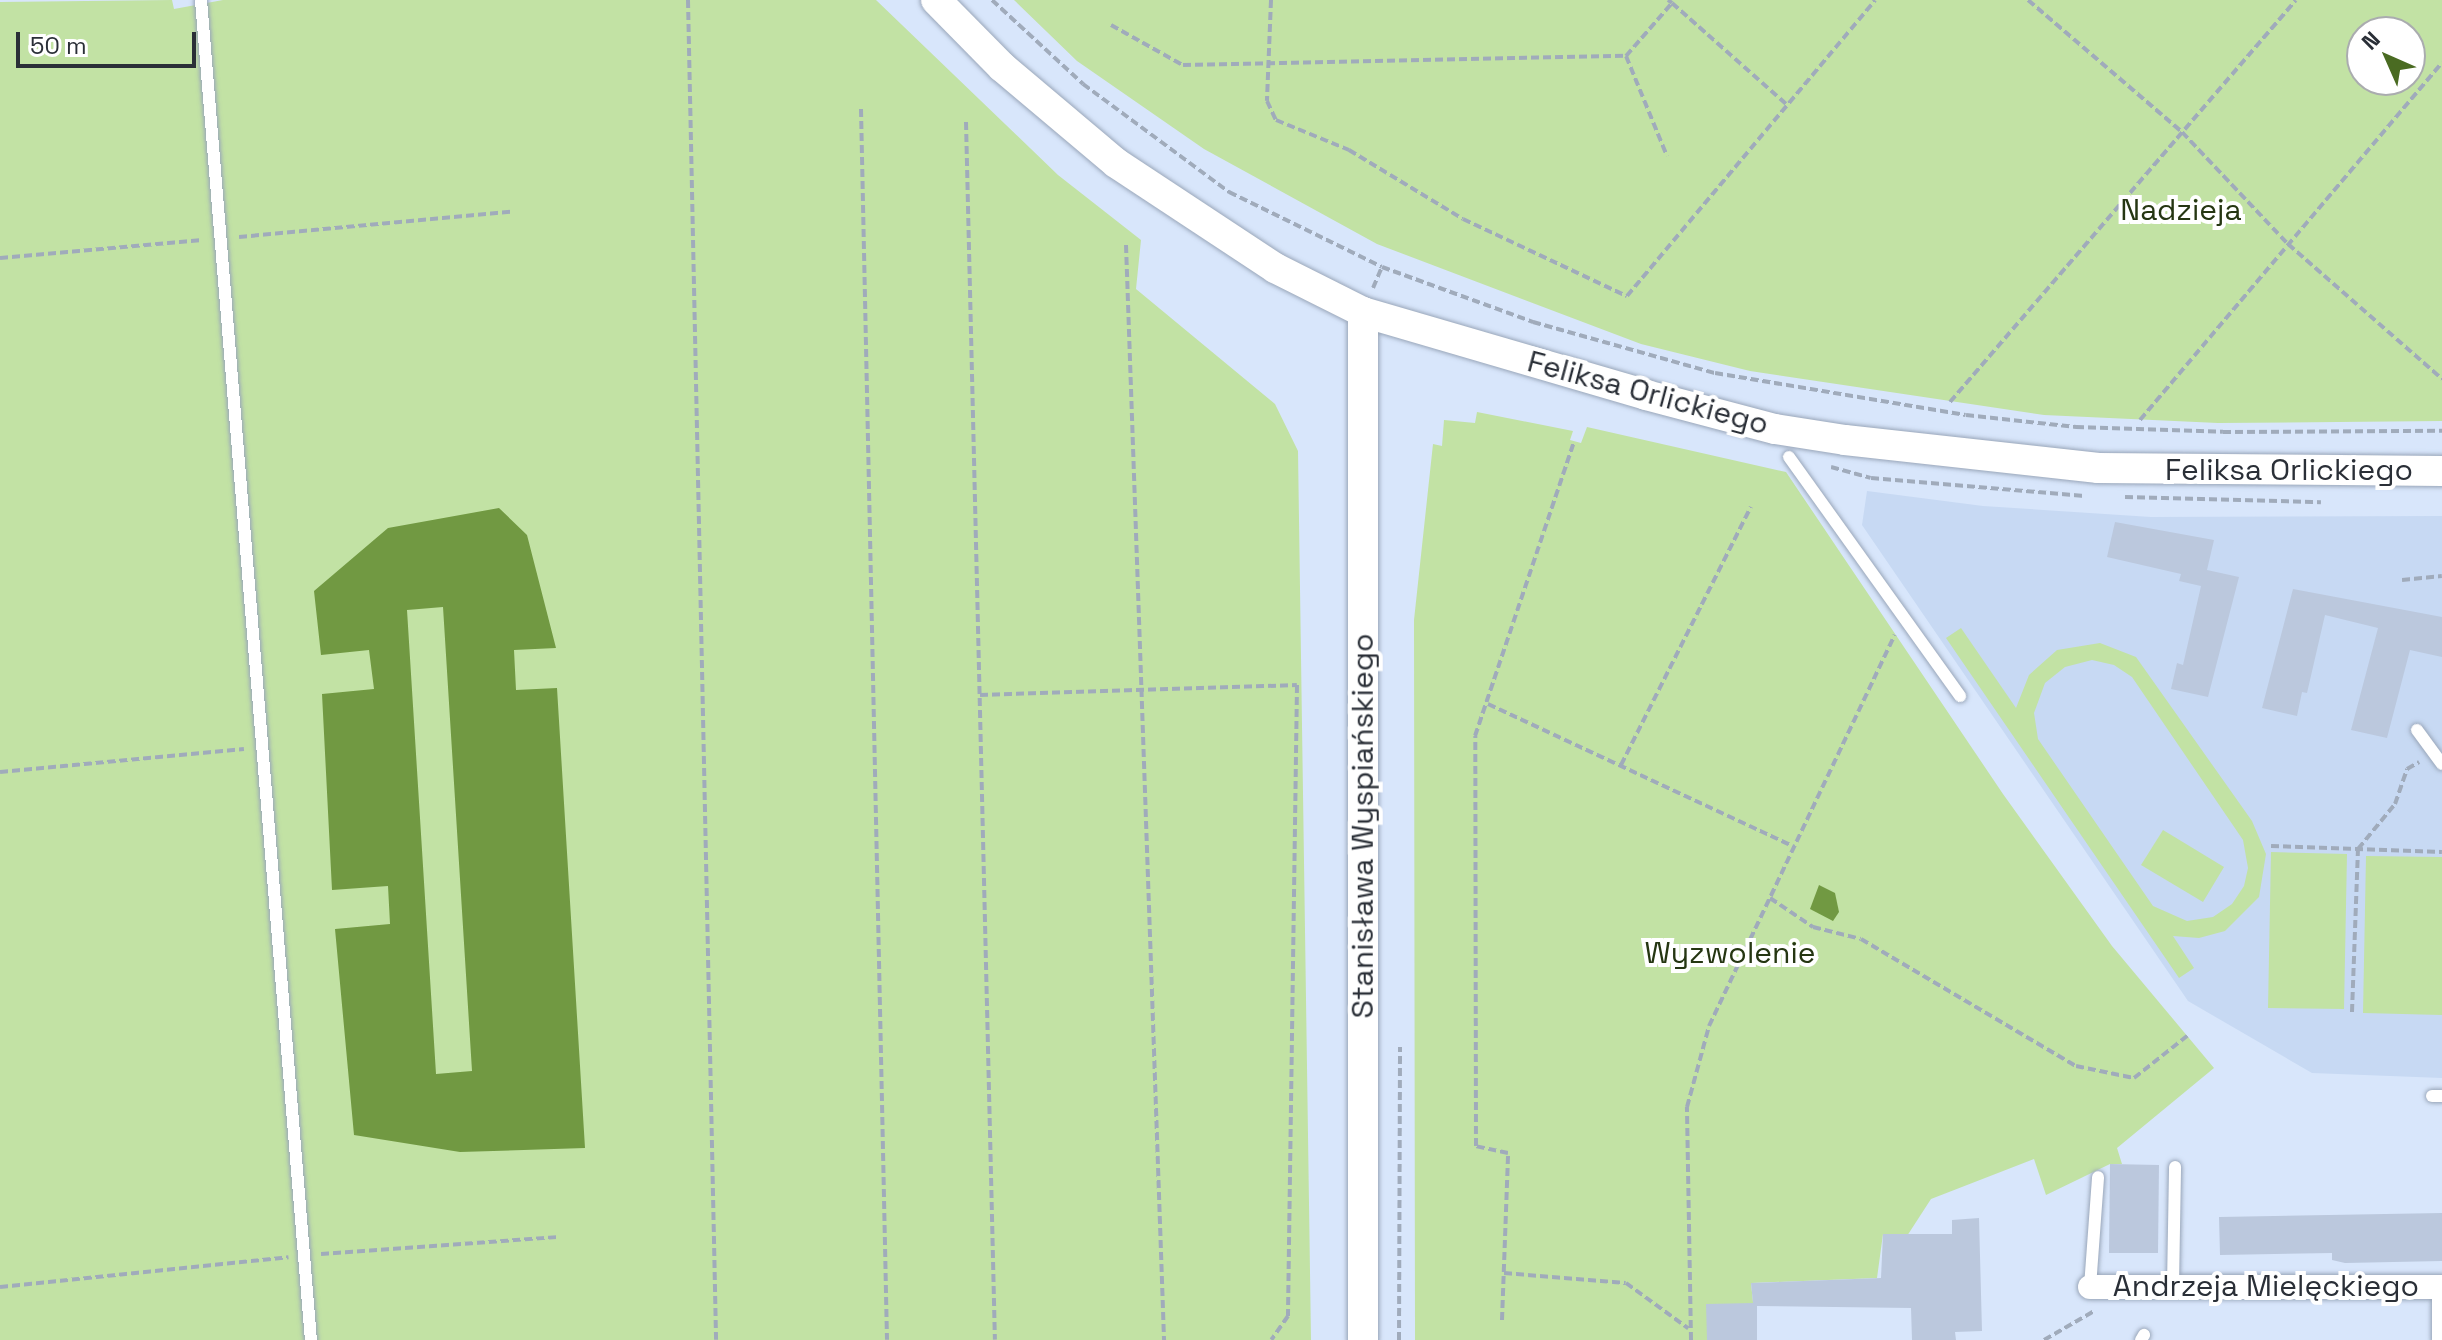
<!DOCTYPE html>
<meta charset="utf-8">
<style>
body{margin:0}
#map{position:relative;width:2442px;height:1340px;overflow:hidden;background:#d8e6fb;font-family:"Space Grotesk",sans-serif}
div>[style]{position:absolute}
.built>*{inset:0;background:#c7d9f3}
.green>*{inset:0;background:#c2e2a4}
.water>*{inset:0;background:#719942}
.building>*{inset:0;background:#bbc8dd}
.path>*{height:4px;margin-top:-2px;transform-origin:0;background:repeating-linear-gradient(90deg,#a0abbb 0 8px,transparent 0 12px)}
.roads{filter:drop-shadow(0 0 2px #99a6b9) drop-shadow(0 0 2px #99a6b9)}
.service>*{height:12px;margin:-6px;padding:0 6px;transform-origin:6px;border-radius:6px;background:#fff}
.minor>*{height:24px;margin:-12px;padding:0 12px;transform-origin:12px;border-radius:12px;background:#fff}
.tertiary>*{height:30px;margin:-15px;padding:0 15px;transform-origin:15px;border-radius:15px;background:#fff}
span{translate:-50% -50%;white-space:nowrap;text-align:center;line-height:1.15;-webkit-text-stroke:8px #fff;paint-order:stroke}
.park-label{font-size:30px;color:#253612}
.street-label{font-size:30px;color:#2a2f37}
.north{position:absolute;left:2346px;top:16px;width:80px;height:80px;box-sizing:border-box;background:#fff;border:2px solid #aaacaf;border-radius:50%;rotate:315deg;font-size:22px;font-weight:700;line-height:32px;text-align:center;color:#2a2f37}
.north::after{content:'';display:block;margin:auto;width:28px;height:36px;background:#4a6b22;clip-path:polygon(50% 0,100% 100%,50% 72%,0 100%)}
.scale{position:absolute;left:16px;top:32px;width:180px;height:36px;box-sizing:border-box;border:4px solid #2a2f37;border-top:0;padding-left:10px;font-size:24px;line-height:28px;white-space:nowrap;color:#2a2f37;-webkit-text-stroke:6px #fff;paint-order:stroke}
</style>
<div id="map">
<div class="built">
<i style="clip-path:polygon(1867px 491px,1983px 506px,2151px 517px,2442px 516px,2442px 1078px,2312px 1073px,2188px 1001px,1862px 525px)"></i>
</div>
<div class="green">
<i style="clip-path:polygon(172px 0,174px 9px,223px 0,876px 0,1058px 175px,1141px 240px,1136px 289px,1275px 404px,1298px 451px,1311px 1340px,0 1340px,0 2px)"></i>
<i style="clip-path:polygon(evenodd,1014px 0,2442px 0,2442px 421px,2218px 423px,2044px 415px,1750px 371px,1641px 344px,1377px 244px,1204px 149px,1077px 61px,1014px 0,2362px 32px,2410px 32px,2410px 80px,2362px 80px,2362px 32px)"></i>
<i style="clip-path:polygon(1477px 412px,1573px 431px,1570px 440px,1581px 443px,1587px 427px,1786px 472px,2003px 794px,2112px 946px,2214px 1068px,2117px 1148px,2122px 1164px,2110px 1164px,2046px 1195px,2034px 1159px,1931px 1199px,1907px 1236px,1883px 1234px,1877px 1278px,1751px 1283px,1757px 1340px,1415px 1340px,1414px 620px,1433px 444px,1442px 446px,1444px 420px,1475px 423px)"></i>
<i style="clip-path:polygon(evenodd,1961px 628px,2016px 708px,2029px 675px,2057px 650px,2100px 643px,2136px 657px,2252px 821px,2266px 854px,2259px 897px,2225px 931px,2199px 938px,2173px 936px,2194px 968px,2179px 978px,1946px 638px,1961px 628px,2092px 660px,2114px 665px,2132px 677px,2243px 840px,2248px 868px,2244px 886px,2232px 904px,2213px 917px,2187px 921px,2153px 906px,2038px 739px,2034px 713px,2045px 683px,2065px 667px,2092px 660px)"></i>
<i style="clip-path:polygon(2163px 830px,2224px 867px,2203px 902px,2141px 865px)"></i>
<i style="clip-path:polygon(2271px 852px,2347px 854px,2344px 1009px,2268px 1008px)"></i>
<i style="clip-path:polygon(2366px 856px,2442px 857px,2442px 1015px,2363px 1013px)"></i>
</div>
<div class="water">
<i style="clip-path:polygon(evenodd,499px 508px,527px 535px,556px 648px,514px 650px,516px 690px,557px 688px,585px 1148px,460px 1152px,354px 1135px,335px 929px,390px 924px,388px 886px,332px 890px,322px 694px,374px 689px,369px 650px,321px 655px,314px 591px,388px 528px,499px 508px,443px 607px,472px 1071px,436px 1074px,407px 610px,443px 607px)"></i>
<i style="clip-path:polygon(1819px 885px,1835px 893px,1839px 912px,1833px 921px,1810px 909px)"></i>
</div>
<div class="building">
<i style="clip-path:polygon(2115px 522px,2214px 540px,2207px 570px,2239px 577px,2208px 697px,2171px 689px,2177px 663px,2183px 665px,2201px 586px,2179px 581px,2181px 574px,2107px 557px)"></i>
<i style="clip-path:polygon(2293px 589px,2442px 617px,2442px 657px,2410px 650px,2387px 738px,2351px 730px,2378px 628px,2325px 615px,2307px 693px,2302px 692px,2297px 716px,2262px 708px)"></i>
<i style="clip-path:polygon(2110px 1164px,2159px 1165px,2158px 1253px,2109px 1253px)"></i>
<i style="clip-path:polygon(2442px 1213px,2442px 1261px,2345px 1263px,2332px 1260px,2332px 1253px,2220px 1255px,2219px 1217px)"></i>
<i style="clip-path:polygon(1979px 1218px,1982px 1331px,1955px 1332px,1956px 1340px,1912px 1340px,1911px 1308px,1757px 1306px,1757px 1340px,1707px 1340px,1706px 1304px,1753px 1303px,1751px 1283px,1881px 1278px,1883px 1234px,1952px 1234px,1952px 1220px)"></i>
</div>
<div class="path">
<i style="left:688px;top:0;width:1340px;rotate:88.8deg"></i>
<i style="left:992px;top:0;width:124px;rotate:42.7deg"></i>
<i style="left:1083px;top:84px;width:182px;rotate:36.5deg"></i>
<i style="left:1229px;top:192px;width:170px;rotate:26.1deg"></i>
<i style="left:1382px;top:267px;width:161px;rotate:20deg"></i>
<i style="left:1533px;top:322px;width:189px;rotate:15.7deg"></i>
<i style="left:1715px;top:373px;width:254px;rotate:9.5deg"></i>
<i style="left:1966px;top:415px;width:111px;rotate:6.2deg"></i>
<i style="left:2076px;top:427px;width:147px;rotate:1.9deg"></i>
<i style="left:2223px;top:432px;width:219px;rotate:-0.3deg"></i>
<i style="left:1271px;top:0;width:101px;rotate:92.3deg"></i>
<i style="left:1267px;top:101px;width:21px;rotate:65deg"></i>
<i style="left:1276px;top:120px;width:79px;rotate:22.3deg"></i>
<i style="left:1349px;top:150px;width:133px;rotate:31.2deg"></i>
<i style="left:1463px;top:219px;width:181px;rotate:25.2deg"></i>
<i style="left:1627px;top:296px;width:386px;rotate:-50deg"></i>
<i style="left:2028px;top:0;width:203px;rotate:40.6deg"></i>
<i style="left:2182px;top:132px;width:154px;rotate:46.6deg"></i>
<i style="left:2288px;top:244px;width:205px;rotate:41.2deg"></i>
<i style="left:1672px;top:3px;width:152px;rotate:41.5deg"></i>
<i style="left:1111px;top:25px;width:82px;rotate:29.1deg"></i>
<i style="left:1183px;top:65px;width:443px;rotate:-1.2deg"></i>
<i style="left:1626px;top:56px;width:70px;rotate:-49deg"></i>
<i style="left:1672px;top:3px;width:5px;rotate:-143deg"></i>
<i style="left:1626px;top:56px;width:108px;rotate:67.7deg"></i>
<i style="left:861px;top:109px;width:1231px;rotate:88.79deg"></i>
<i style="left:966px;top:122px;width:1218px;rotate:88.64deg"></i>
<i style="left:239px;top:237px;width:273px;rotate:-5.3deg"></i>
<i style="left:1126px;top:245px;width:1096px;rotate:88.01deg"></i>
<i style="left:0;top:258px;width:203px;rotate:-5.1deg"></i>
<i style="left:1373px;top:288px;width:23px;rotate:-67deg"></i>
<i style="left:1950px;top:402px;width:530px;rotate:-49.28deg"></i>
<i style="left:2140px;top:420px;width:468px;rotate:-49.8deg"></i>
<i style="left:1831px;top:467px;width:41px;rotate:15.4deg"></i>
<i style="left:1871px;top:478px;width:214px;rotate:4.8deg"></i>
<i style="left:2125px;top:497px;width:196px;rotate:1.5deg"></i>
<i style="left:2402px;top:580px;width:40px;rotate:-5.7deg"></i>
<i style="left:980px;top:695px;width:317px;rotate:-1.8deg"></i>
<i style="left:1297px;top:685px;width:631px;rotate:90.82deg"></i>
<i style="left:1288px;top:1316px;width:29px;rotate:125deg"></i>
<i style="left:1488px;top:704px;width:338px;rotate:25deg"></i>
<i style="left:1621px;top:765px;width:289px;rotate:-63.3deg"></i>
<i style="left:0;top:772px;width:245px;rotate:-5.4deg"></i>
<i style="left:2271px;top:846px;width:171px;rotate:2deg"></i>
<i style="left:1770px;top:898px;width:52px;rotate:34deg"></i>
<i style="left:1813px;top:927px;width:49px;rotate:14deg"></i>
<i style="left:1861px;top:939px;width:250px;rotate:30.6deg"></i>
<i style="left:2076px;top:1066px;width:59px;rotate:11.7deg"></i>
<i style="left:2134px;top:1078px;width:68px;rotate:-38.4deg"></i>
<i style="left:2352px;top:1012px;width:163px;rotate:-87.9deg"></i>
<i style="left:2358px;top:849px;width:58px;rotate:-50.6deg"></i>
<i style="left:2395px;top:804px;width:37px;rotate:-71deg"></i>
<i style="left:2407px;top:769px;width:14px;rotate:-30deg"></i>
<i style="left:321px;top:1254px;width:236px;rotate:-4.1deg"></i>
<i style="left:1504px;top:1273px;width:122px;rotate:4.7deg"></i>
<i style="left:1626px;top:1283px;width:77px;rotate:36deg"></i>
<i style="left:0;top:1287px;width:290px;rotate:-5.9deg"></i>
<i style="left:1502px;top:1320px;width:167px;rotate:-87.9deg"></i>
<i style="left:1508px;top:1153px;width:33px;rotate:-168deg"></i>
<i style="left:1476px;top:1146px;width:410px;rotate:-90.1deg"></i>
<i style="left:1475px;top:736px;width:311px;rotate:-71.4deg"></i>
<i style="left:1399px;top:1340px;width:293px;rotate:-89.8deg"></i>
<i style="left:1691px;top:1340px;width:233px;rotate:-91deg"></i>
<i style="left:1687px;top:1107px;width:84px;rotate:-74.8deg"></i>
<i style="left:1709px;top:1026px;width:433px;rotate:-64.6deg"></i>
<i style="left:2044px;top:1340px;width:58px;rotate:-30.1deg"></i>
</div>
<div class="roads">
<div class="service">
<i style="left:201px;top:0;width:1345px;rotate:85.31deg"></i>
<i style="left:1789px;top:457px;width:294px;rotate:54.4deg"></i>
<i style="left:2417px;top:730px;width:42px;rotate:53.7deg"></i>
<i style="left:2432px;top:1096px;width:10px"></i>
<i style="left:2173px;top:1285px;width:118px;rotate:-89deg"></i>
<i style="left:2438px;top:1286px;width:54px;rotate:90deg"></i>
<i style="left:2090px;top:1287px;width:110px;rotate:-85.8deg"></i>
<i style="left:2141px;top:1340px;width:6px;rotate:-59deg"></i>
</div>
<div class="minor">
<i style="left:2090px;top:1287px;width:352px"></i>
</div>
<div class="tertiary">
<i style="left:936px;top:0;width:94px;rotate:45.4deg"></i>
<i style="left:1002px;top:67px;width:149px;rotate:40.1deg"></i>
<i style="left:1116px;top:163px;width:191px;rotate:33.4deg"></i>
<i style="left:1275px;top:268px;width:98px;rotate:26.6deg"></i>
<i style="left:1363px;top:312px;width:295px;rotate:16.3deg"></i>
<i style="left:1646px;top:395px;width:133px;rotate:14.8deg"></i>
<i style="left:1775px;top:429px;width:71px;rotate:8.9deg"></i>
<i style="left:1845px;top:440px;width:255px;rotate:6.3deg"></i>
<i style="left:2098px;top:468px;width:344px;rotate:0.5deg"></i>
<i style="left:1363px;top:1340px;width:1028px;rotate:-90deg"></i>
</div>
</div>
<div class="park-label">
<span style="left:2181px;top:210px">Nadzieja</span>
<span style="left:1730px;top:953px">Wyzwolenie</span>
</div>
<div class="street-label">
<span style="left:1648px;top:393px;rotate:15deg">Feliksa Orlickiego</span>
<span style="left:2289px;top:470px">Feliksa Orlickiego</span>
<span style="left:1363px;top:826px;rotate:-90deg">Stanisława Wyspiańskiego</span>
<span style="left:2266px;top:1286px">Andrzeja Mielęckiego</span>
</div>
<div class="north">N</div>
<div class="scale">50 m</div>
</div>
